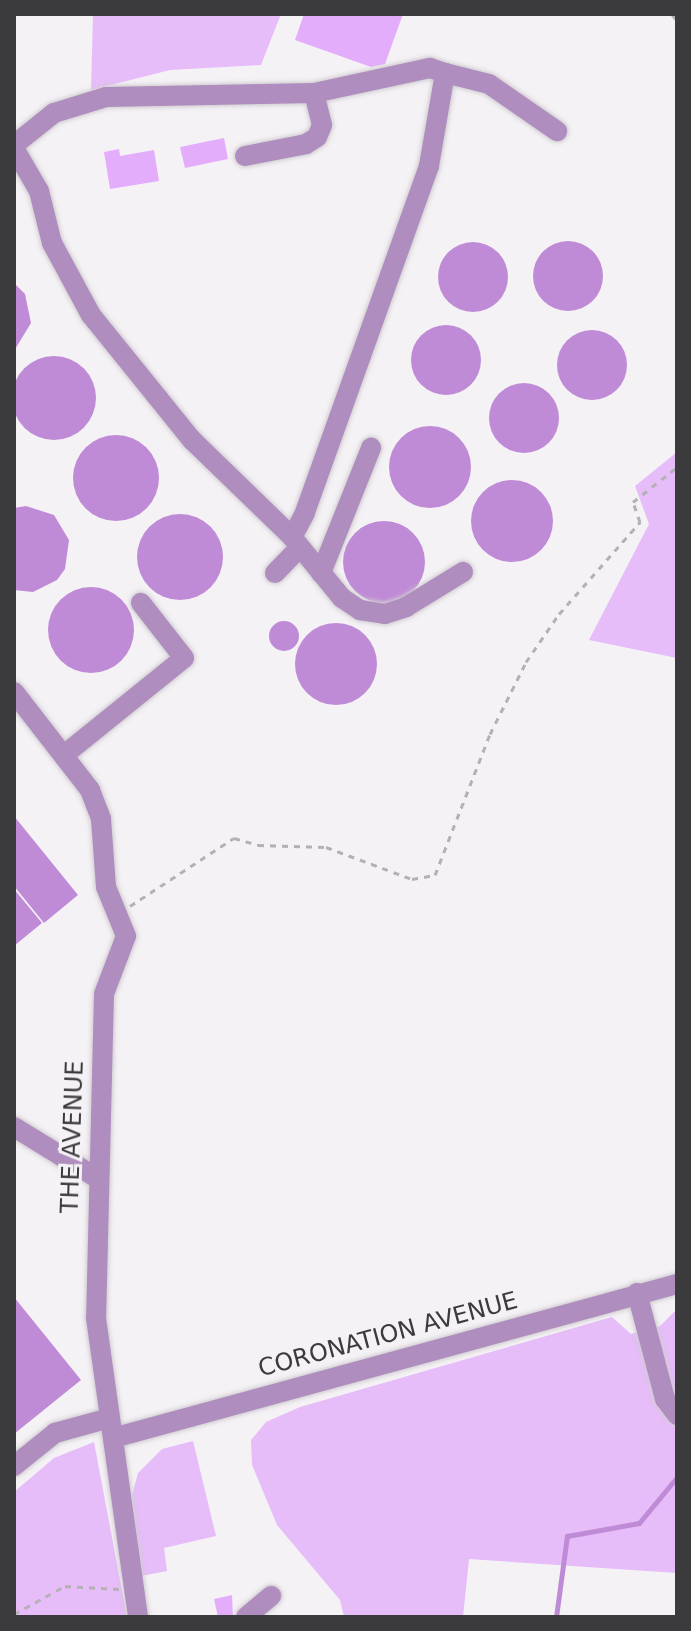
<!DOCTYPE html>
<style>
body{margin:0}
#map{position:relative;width:691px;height:1631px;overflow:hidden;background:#f5f2f6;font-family:"DejaVu Sans",sans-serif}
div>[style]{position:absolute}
.green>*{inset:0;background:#e6bcf9}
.water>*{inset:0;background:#bf8bd6}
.round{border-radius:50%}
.stream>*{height:5px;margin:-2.5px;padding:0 2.5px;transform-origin:2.5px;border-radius:2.5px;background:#bf8bd6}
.building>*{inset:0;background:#e3adfb}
.path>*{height:3px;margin-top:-1.5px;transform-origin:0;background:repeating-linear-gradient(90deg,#b3b1b4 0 6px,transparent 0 12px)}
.roads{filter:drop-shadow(0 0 2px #d0cdd1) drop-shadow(0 0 2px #d0cdd1)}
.minor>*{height:20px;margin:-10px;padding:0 10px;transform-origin:10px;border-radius:10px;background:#af8dbe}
span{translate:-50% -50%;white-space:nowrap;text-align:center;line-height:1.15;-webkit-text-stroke:6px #f5f2f6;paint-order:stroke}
.street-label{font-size:24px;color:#3b3a3c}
.frame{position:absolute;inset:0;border:16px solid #3b3a3c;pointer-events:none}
</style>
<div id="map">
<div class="green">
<i style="clip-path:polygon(93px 14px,281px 14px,261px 65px,170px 70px,91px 90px)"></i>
<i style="clip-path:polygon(677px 452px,677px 658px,589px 640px,649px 524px,635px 486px)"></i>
<i style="clip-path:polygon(677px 1309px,677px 1573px,469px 1559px,463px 1617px,344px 1617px,340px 1600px,277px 1525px,252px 1465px,251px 1440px,266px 1422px,300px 1407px,612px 1317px,631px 1334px,660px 1326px)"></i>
<i style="clip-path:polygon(193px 1441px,216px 1536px,164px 1548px,167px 1571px,141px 1576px,132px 1495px,138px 1473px,162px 1449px)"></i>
<i style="clip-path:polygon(94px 1442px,127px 1617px,14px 1617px,14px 1492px,54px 1458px)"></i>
</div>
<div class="water">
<i class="round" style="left:533px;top:241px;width:70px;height:70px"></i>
<i class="round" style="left:438px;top:242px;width:70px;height:70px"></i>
<i style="clip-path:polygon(14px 283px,25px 294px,31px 323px,14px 351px)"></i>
<i class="round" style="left:411px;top:325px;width:70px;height:70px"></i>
<i class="round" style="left:557px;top:330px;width:70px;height:70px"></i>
<i class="round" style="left:12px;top:356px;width:84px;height:84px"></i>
<i class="round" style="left:489px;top:383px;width:70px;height:70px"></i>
<i class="round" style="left:389px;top:426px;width:82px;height:82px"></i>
<i class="round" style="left:73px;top:435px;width:86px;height:86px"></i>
<i class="round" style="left:471px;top:480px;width:82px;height:82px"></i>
<i style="clip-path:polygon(26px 506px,54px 515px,69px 540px,65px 569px,57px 580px,33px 592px,14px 590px,14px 508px)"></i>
<i class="round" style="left:137px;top:514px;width:86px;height:86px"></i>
<i class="round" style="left:343px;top:521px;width:82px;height:82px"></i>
<i class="round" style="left:48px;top:587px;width:86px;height:86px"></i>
<i class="round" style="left:269px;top:621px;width:30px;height:30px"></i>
<i class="round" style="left:295px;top:623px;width:82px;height:82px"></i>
<i style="clip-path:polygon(14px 816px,78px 895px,44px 923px,14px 886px)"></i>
<i style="clip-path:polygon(14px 889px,42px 923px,14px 946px)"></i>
<i style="clip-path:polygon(14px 1297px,81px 1380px,14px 1434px)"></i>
</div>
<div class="stream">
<i style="left:556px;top:1617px;width:82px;rotate:-82.3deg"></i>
<i style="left:567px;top:1536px;width:73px;rotate:-10.2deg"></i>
<i style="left:639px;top:1523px;width:60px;rotate:-50.4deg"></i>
</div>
<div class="building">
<i style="clip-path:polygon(304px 14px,403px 14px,385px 64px,371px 67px,295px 40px)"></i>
<i style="clip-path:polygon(224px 138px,228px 159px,185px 168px,180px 147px)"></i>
<i style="clip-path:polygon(119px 149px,120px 156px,154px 150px,159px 181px,110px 189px,104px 152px)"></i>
<i style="clip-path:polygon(232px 1595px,233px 1617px,218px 1617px,214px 1599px)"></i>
</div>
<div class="path">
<i style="left:672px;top:14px;width:9px;rotate:54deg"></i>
<i style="left:130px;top:906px;width:124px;rotate:-33.2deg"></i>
<i style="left:234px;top:838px;width:25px;rotate:16deg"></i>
<i style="left:258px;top:845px;width:68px;rotate:1.7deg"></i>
<i style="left:326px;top:847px;width:92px;rotate:20.4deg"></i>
<i style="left:412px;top:879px;width:23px;rotate:-10deg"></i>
<i style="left:435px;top:875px;width:151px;rotate:-68.7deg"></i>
<i style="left:490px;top:734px;width:80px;rotate:-63.4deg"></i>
<i style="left:526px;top:662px;width:58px;rotate:-55.5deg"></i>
<i style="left:559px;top:614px;width:123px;rotate:-48.6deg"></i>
<i style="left:640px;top:522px;width:21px;rotate:-109deg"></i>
<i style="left:633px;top:502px;width:56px;rotate:-38.5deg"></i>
<i style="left:14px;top:1614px;width:58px;rotate:-28.8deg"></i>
<i style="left:65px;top:1586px;width:54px;rotate:3.2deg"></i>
</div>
<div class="roads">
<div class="minor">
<i style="left:445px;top:73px;width:45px;rotate:14deg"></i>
<i style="left:489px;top:84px;width:83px;rotate:34.7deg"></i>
<i style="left:14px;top:145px;width:51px;rotate:-38.7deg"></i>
<i style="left:54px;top:113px;width:54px;rotate:-17.1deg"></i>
<i style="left:106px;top:97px;width:208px;rotate:-1.1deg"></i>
<i style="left:314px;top:93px;width:119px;rotate:-12.2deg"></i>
<i style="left:430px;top:68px;width:16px;rotate:18deg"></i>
<i style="left:445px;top:73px;width:94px;rotate:99.8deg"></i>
<i style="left:429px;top:166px;width:368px;rotate:109.7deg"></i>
<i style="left:305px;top:513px;width:27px;rotate:118deg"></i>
<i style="left:14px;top:148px;width:50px;rotate:59.8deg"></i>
<i style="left:39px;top:191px;width:54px;rotate:76deg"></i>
<i style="left:52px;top:243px;width:82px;rotate:61.6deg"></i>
<i style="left:91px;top:315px;width:161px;rotate:51.1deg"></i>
<i style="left:192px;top:440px;width:139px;rotate:44.1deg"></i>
<i style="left:292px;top:537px;width:79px;rotate:50.7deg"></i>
<i style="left:342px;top:598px;width:22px;rotate:34deg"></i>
<i style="left:360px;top:610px;width:25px;rotate:9deg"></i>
<i style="left:385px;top:614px;width:22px;rotate:-18deg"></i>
<i style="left:406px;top:607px;width:67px;rotate:-31.6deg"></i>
<i style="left:245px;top:156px;width:62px;rotate:-11.1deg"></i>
<i style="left:306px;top:144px;width:13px;rotate:-32deg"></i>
<i style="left:317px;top:137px;width:13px;rotate:-67deg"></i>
<i style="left:322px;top:125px;width:33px;rotate:-104deg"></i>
<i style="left:275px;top:573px;width:36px;rotate:-46deg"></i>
<i style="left:321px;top:573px;width:135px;rotate:-68.2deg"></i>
<i style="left:14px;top:692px;width:124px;rotate:52.2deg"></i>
<i style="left:90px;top:790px;width:31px;rotate:69deg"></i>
<i style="left:101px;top:819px;width:68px;rotate:85.8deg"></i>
<i style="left:106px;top:887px;width:53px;rotate:67.8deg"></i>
<i style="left:126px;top:936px;width:62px;rotate:110.8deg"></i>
<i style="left:104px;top:994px;width:324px;rotate:91.4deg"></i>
<i style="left:96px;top:1318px;width:302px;rotate:82deg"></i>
<i style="left:64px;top:755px;width:154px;rotate:-38.9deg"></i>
<i style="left:184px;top:658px;width:70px;rotate:-128deg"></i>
<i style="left:14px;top:1127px;width:97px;rotate:31.6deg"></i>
<i style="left:637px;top:1293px;width:110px;rotate:75.2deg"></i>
<i style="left:665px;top:1399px;width:20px;rotate:53deg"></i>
<i style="left:113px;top:1438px;width:585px;rotate:-15.27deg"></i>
<i style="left:14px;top:1466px;width:53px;rotate:-38.8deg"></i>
<i style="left:55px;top:1433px;width:57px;rotate:-15.3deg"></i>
<i style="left:246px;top:1617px;width:33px;rotate:-40deg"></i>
</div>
</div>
<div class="street-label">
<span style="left:73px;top:1137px;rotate:-88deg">THE AVENUE</span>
<span style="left:388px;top:1335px;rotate:-15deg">CORONATION AVENUE</span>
</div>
<div class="frame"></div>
</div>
